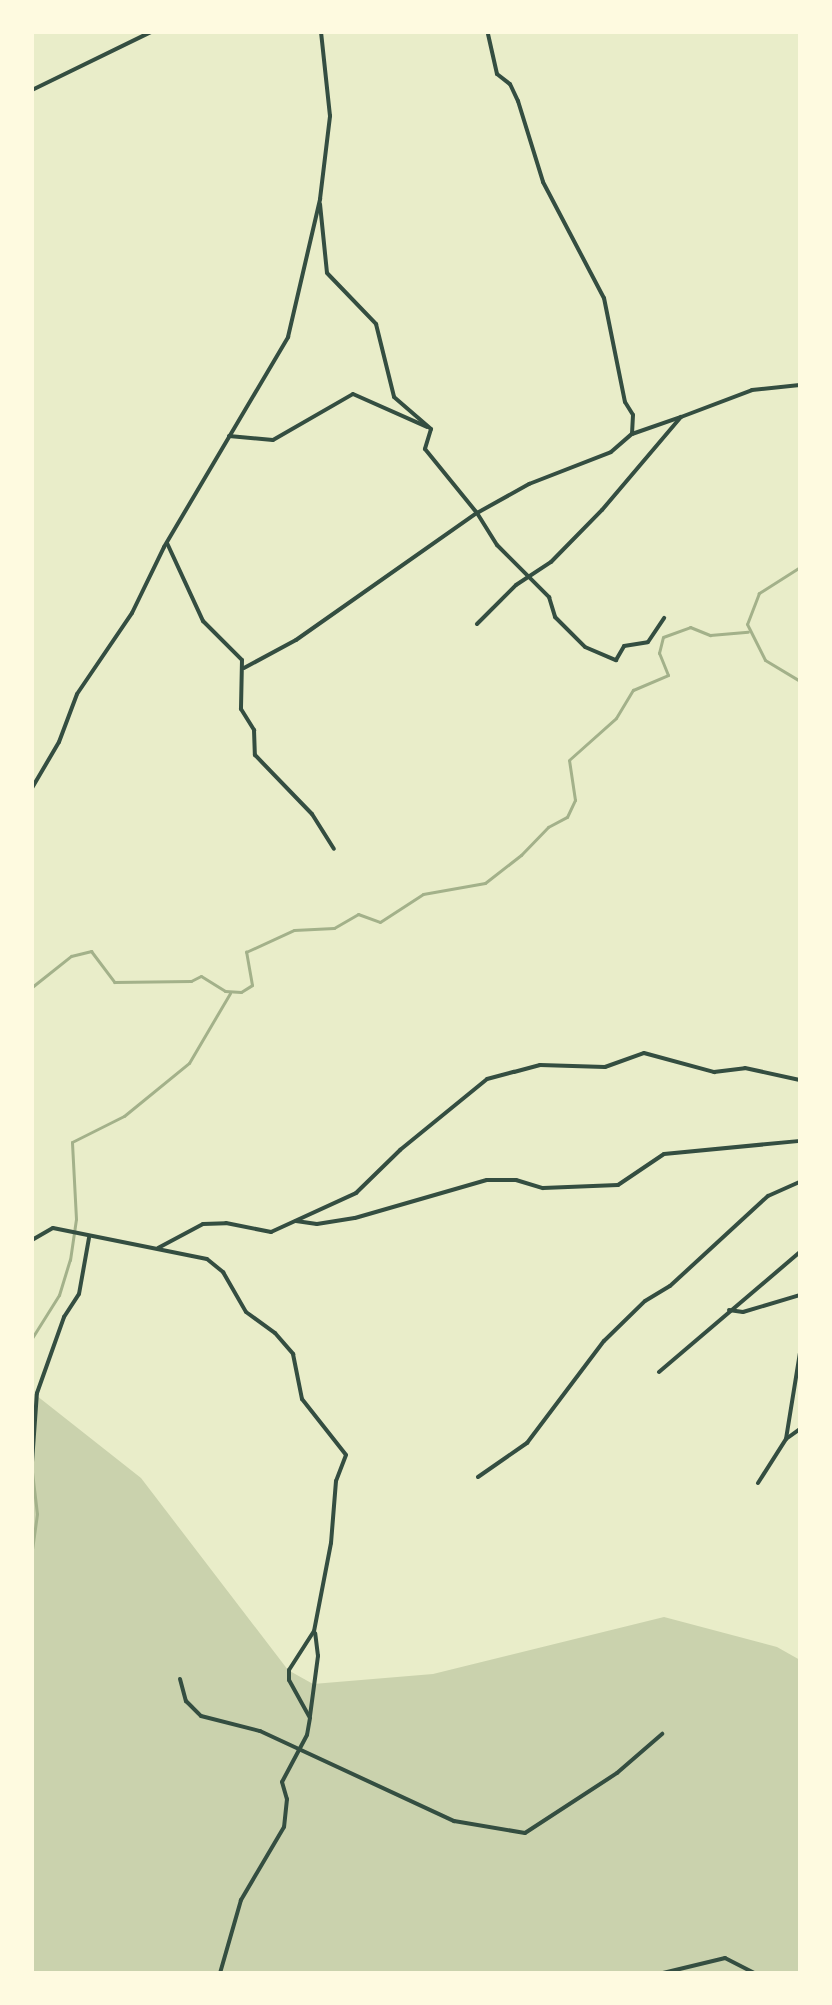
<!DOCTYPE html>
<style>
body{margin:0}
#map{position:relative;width:832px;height:2005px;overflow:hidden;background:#e9edc9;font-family:"Asap Condensed",sans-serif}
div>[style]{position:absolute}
.green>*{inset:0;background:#cad2ad}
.stream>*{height:3px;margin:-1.5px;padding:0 1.5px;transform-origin:1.5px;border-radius:1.5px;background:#a3b18a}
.minor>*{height:4px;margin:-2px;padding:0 2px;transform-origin:2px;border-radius:2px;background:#344e41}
span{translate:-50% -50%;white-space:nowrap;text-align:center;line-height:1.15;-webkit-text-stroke:7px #fefae0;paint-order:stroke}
.frame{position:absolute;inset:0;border:34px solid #fefae0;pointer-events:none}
</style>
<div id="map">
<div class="green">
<i style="clip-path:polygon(32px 1392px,141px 1478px,288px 1670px,313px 1684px,433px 1674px,664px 1617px,777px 1647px,800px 1660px,800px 1973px,32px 1973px)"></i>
</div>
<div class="stream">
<i style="left:800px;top:567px;width:49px;rotate:147.6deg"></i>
<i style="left:759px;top:593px;width:33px;rotate:111deg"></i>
<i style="left:747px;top:624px;width:40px;rotate:63.4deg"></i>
<i style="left:765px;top:660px;width:41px;rotate:31deg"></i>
<i style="left:32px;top:987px;width:50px;rotate:-38.5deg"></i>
<i style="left:71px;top:956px;width:21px;rotate:-14deg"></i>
<i style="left:91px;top:951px;width:39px;rotate:53deg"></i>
<i style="left:114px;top:982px;width:77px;rotate:-0.7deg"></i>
<i style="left:191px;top:981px;width:11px;rotate:-27deg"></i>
<i style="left:201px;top:976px;width:28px;rotate:32deg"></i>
<i style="left:225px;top:991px;width:16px;rotate:4deg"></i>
<i style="left:241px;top:992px;width:13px;rotate:-32deg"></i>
<i style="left:252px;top:985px;width:34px;rotate:-100deg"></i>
<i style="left:246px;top:952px;width:53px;rotate:-24.6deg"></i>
<i style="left:294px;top:930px;width:40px;rotate:-2.9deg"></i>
<i style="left:334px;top:928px;width:28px;rotate:-30deg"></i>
<i style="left:358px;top:914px;width:23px;rotate:20deg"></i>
<i style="left:380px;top:922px;width:51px;rotate:-33.1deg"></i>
<i style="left:423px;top:894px;width:63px;rotate:-10.1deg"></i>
<i style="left:485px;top:883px;width:46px;rotate:-37.9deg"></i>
<i style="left:521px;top:855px;width:39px;rotate:-46deg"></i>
<i style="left:548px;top:827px;width:21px;rotate:-28deg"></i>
<i style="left:567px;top:817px;width:19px;rotate:-65deg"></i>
<i style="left:575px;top:800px;width:40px;rotate:-98.5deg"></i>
<i style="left:569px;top:760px;width:63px;rotate:-41.8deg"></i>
<i style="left:616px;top:718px;width:33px;rotate:-59deg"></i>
<i style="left:633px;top:690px;width:38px;rotate:-23deg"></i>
<i style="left:668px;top:675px;width:24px;rotate:-112deg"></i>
<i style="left:659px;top:653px;width:16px;rotate:-76deg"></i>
<i style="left:663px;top:637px;width:29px;rotate:-20deg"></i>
<i style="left:690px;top:627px;width:22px;rotate:22deg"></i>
<i style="left:710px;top:635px;width:38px;rotate:-5deg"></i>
<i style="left:32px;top:1338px;width:51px;rotate:-57.9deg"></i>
<i style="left:59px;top:1295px;width:37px;rotate:-73deg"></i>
<i style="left:70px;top:1260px;width:41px;rotate:-81.7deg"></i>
<i style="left:76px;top:1219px;width:77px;rotate:-93deg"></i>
<i style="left:72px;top:1142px;width:58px;rotate:-26.6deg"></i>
<i style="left:124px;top:1116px;width:84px;rotate:-39.2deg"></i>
<i style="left:189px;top:1063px;width:81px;rotate:-59.6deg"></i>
<i style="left:32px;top:1472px;width:42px;rotate:83.2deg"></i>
<i style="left:37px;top:1514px;width:34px;rotate:98deg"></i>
<i style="left:800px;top:1941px;width:24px;rotate:90deg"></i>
</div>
<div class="minor">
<i style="left:488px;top:34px;width:41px;rotate:77.3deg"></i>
<i style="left:497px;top:74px;width:16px;rotate:38deg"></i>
<i style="left:510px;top:84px;width:19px;rotate:65deg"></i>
<i style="left:518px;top:101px;width:85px;rotate:72.8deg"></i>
<i style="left:543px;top:182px;width:131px;rotate:62.3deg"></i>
<i style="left:604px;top:298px;width:106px;rotate:78.6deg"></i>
<i style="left:625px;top:402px;width:15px;rotate:58deg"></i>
<i style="left:633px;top:415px;width:19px;rotate:93deg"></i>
<i style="left:32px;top:90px;width:132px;rotate:-26deg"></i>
<i style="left:320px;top:204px;width:69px;rotate:84.2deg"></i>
<i style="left:327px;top:273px;width:71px;rotate:46.1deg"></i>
<i style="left:376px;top:324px;width:75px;rotate:76.1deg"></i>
<i style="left:394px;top:397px;width:49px;rotate:40.9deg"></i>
<i style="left:431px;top:429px;width:21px;rotate:107deg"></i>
<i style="left:425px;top:449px;width:82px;rotate:50.9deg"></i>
<i style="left:477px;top:513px;width:60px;rotate:-29.1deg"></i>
<i style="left:529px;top:484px;width:88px;rotate:-21.3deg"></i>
<i style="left:611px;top:452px;width:28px;rotate:-41deg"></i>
<i style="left:632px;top:434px;width:52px;rotate:-19.1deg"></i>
<i style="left:229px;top:436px;width:44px;rotate:5.2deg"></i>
<i style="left:273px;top:440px;width:92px;rotate:-29.9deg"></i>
<i style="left:353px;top:394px;width:81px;rotate:24deg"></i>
<i style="left:167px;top:543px;width:86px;rotate:65.2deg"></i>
<i style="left:203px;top:621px;width:55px;rotate:45deg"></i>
<i style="left:242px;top:660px;width:49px;rotate:91.2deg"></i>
<i style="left:241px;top:709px;width:25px;rotate:58deg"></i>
<i style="left:254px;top:730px;width:25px;rotate:88deg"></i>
<i style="left:255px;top:755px;width:82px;rotate:46deg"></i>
<i style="left:312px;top:814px;width:41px;rotate:57.8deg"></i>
<i style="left:477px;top:624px;width:55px;rotate:-45deg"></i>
<i style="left:516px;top:585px;width:42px;rotate:-33.3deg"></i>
<i style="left:551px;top:562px;width:73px;rotate:-45.6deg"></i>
<i style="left:602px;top:510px;width:122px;rotate:-49.7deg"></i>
<i style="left:681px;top:417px;width:76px;rotate:-20.8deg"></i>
<i style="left:752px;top:390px;width:48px;rotate:-5.9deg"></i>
<i style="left:244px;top:668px;width:59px;rotate:-28.3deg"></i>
<i style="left:296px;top:640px;width:221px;rotate:-35.1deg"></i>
<i style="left:477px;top:513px;width:38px;rotate:58deg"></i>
<i style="left:497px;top:545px;width:74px;rotate:45deg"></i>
<i style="left:549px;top:597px;width:21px;rotate:73deg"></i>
<i style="left:555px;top:617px;width:42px;rotate:45deg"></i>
<i style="left:585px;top:647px;width:34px;rotate:23deg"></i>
<i style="left:616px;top:660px;width:16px;rotate:-60deg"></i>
<i style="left:624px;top:646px;width:24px;rotate:-9deg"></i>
<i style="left:648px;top:642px;width:29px;rotate:-56deg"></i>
<i style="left:32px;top:788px;width:53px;rotate:-59.6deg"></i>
<i style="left:59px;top:742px;width:51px;rotate:-69.4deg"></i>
<i style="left:77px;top:694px;width:98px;rotate:-55.8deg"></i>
<i style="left:132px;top:613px;width:73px;rotate:-64.1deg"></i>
<i style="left:164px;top:547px;width:244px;rotate:-59.4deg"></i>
<i style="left:288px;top:337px;width:142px;rotate:-76.9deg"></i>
<i style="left:320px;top:199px;width:84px;rotate:-83.1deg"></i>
<i style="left:330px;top:116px;width:84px;rotate:-96.1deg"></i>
<i style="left:296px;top:1221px;width:21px;rotate:8deg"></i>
<i style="left:317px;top:1224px;width:38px;rotate:-9deg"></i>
<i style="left:355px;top:1218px;width:137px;rotate:-16.1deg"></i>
<i style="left:487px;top:1180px;width:29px"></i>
<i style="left:516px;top:1180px;width:28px;rotate:17deg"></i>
<i style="left:543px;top:1188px;width:75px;rotate:-2.3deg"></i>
<i style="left:618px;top:1185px;width:55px;rotate:-34deg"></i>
<i style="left:664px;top:1154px;width:137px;rotate:-5.5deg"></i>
<i style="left:32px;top:1240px;width:24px;rotate:-30deg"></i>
<i style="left:53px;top:1228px;width:157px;rotate:11.4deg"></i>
<i style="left:207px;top:1259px;width:21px;rotate:39deg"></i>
<i style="left:223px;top:1272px;width:46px;rotate:60.1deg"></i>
<i style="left:246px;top:1312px;width:36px;rotate:36deg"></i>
<i style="left:275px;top:1333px;width:28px;rotate:49deg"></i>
<i style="left:293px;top:1354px;width:46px;rotate:78.7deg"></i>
<i style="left:302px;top:1399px;width:71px;rotate:51.8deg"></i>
<i style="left:346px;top:1455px;width:28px;rotate:111deg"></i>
<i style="left:336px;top:1481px;width:62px;rotate:94.6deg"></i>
<i style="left:331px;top:1543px;width:90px;rotate:100.9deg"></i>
<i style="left:314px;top:1631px;width:46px;rotate:122.7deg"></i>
<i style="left:289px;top:1670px;width:10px;rotate:90deg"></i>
<i style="left:289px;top:1680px;width:43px;rotate:61.1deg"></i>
<i style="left:310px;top:1718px;width:17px;rotate:100deg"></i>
<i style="left:307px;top:1735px;width:53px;rotate:118deg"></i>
<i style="left:282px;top:1782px;width:18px;rotate:74deg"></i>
<i style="left:287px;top:1799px;width:28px;rotate:96deg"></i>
<i style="left:284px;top:1827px;width:85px;rotate:120.5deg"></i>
<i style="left:241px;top:1900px;width:76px;rotate:106deg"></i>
<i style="left:158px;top:1248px;width:51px;rotate:-28.1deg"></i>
<i style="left:203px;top:1224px;width:23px;rotate:-2deg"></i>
<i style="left:226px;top:1223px;width:46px;rotate:11.3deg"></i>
<i style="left:271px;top:1232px;width:94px;rotate:-24.6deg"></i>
<i style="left:356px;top:1193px;width:62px;rotate:-44.3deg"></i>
<i style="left:400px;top:1150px;width:112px;rotate:-39.2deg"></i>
<i style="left:487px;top:1079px;width:28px;rotate:-15deg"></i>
<i style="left:514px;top:1072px;width:27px;rotate:-15deg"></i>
<i style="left:540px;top:1065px;width:65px;rotate:1.8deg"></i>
<i style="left:605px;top:1067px;width:41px;rotate:-19.7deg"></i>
<i style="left:644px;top:1053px;width:73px;rotate:15.2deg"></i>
<i style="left:714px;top:1072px;width:31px;rotate:-7deg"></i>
<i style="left:745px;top:1068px;width:56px;rotate:12.3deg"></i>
<i style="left:729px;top:1310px;width:14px;rotate:8deg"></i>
<i style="left:743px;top:1312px;width:59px;rotate:-16.6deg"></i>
<i style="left:659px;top:1372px;width:185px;rotate:-40.4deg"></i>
<i style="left:786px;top:1439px;width:17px;rotate:-36deg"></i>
<i style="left:32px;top:1462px;width:69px;rotate:-85.9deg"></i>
<i style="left:37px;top:1393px;width:81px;rotate:-70.4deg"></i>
<i style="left:64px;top:1317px;width:27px;rotate:-57deg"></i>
<i style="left:79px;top:1294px;width:57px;rotate:-79.9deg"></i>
<i style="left:478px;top:1477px;width:60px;rotate:-34.8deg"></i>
<i style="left:527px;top:1443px;width:128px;rotate:-53deg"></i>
<i style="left:604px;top:1341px;width:57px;rotate:-44.3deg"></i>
<i style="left:645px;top:1301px;width:29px;rotate:-31deg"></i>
<i style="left:670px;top:1286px;width:133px;rotate:-42.6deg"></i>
<i style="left:768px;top:1196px;width:35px;rotate:-24deg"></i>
<i style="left:758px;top:1483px;width:52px;rotate:-57.5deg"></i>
<i style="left:786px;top:1439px;width:87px;rotate:-80.8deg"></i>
<i style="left:180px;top:1679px;width:23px;rotate:75deg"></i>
<i style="left:186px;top:1701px;width:21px;rotate:45deg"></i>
<i style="left:201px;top:1716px;width:61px;rotate:14.3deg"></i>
<i style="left:260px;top:1731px;width:214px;rotate:24.9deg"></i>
<i style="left:454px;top:1821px;width:72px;rotate:9.6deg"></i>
<i style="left:525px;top:1833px;width:110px;rotate:-33.1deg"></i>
<i style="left:617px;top:1773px;width:60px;rotate:-40.9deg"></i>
<i style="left:310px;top:1716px;width:61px;rotate:-82.4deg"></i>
<i style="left:318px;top:1656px;width:23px;rotate:-97deg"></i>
<i style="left:663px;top:1973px;width:64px;rotate:-13.6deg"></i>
<i style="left:725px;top:1958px;width:34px;rotate:27deg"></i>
</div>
<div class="frame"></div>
</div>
